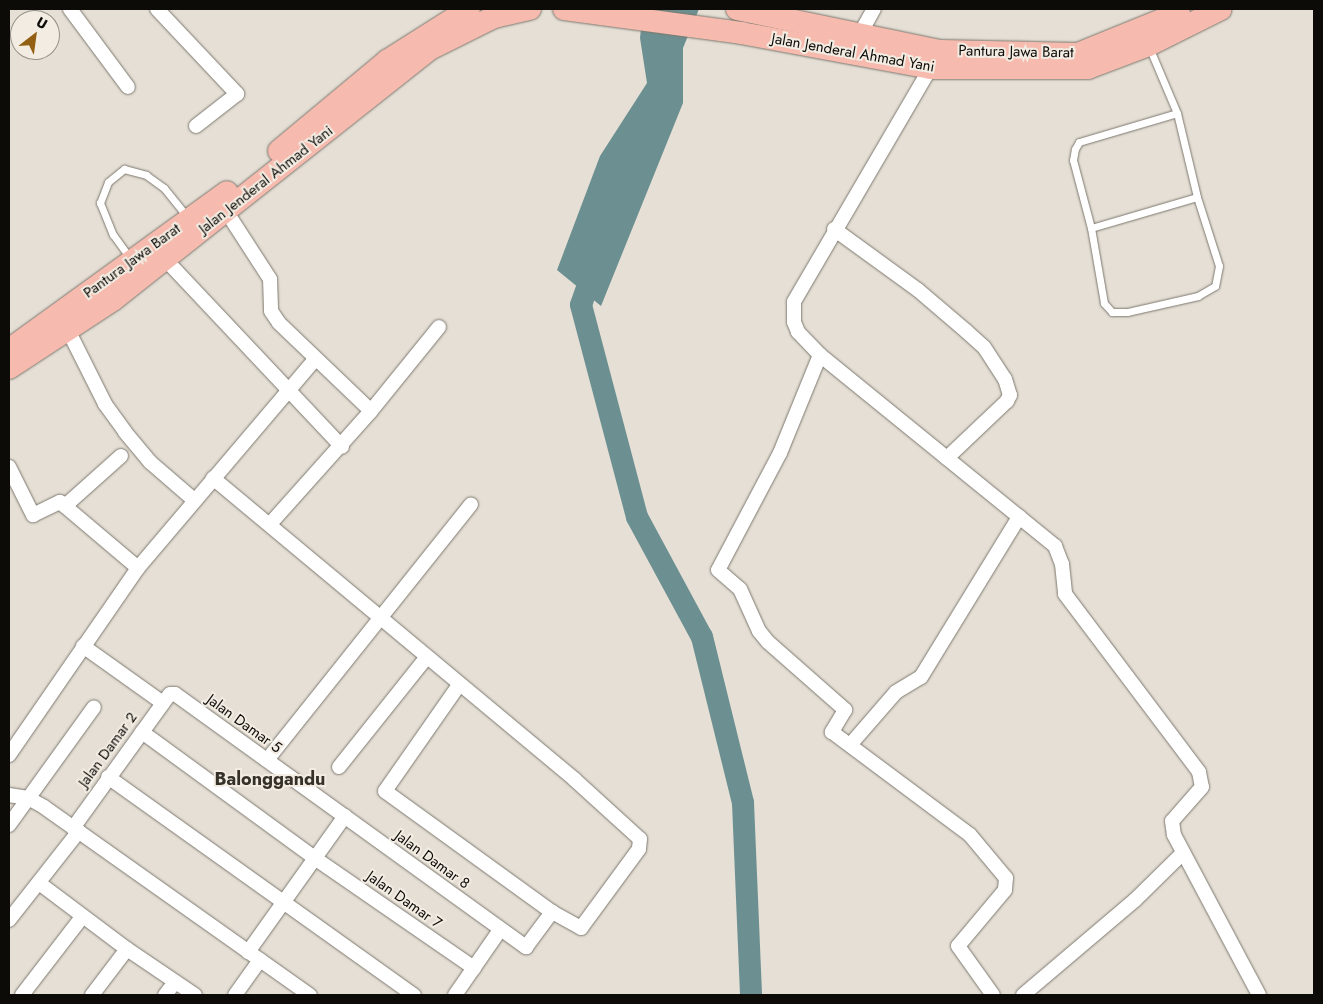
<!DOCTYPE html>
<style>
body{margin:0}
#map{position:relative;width:1323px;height:1004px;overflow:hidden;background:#e5dfd5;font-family:Jost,sans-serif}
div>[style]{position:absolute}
.water>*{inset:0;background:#6c9091}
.river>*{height:22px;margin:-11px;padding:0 11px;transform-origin:11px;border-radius:11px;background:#6c9091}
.roads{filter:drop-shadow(0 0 1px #7d786f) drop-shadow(0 0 1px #7d786f)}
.service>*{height:7px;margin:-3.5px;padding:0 3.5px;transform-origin:3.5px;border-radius:3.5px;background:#fff}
.minor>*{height:14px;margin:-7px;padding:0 7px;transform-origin:7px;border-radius:7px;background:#fff}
.trunk>*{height:22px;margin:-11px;padding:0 11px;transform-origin:11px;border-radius:11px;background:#f6bbae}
span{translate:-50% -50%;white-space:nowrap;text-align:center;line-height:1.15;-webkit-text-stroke:4px #f2ece2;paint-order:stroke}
.street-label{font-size:15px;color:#0d0b08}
.quarter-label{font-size:18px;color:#353129;font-weight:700}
.frame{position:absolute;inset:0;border:10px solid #0d0b08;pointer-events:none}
.north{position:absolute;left:10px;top:10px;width:50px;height:50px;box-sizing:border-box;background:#f2ece2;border:1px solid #96928b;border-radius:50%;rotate:30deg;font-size:14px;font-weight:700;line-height:20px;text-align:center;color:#0d0b08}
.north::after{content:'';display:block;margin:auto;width:18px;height:22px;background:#935f12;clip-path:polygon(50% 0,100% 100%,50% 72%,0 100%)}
</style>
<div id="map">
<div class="water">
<i style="clip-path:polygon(643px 9px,699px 9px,683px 48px,683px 103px,601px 306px,557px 270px,600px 156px,647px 83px,640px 38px)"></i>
</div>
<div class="river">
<i style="left:595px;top:265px;width:42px;rotate:109.3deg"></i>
<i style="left:581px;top:305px;width:219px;rotate:75.2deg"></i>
<i style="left:637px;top:517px;width:136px;rotate:61.6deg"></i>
<i style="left:702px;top:637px;width:171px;rotate:76.1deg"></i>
<i style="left:743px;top:803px;width:192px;rotate:87.6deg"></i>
</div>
<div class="roads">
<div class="service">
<i style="left:1149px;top:47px;width:72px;rotate:67deg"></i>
<i style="left:1177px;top:113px;width:86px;rotate:76.6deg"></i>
<i style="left:1197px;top:197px;width:72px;rotate:72.3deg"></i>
<i style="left:1219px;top:266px;width:20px;rotate:101deg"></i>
<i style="left:1215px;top:286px;width:20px;rotate:150deg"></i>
<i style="left:1198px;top:296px;width:73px;rotate:167.3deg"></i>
<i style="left:1127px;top:312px;width:15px;rotate:180deg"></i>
<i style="left:1112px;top:312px;width:12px;rotate:-132deg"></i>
<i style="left:1104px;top:303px;width:76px;rotate:-99.8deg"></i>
<i style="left:1091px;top:228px;width:70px;rotate:-104.8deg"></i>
<i style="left:1073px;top:160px;width:11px;rotate:-80deg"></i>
<i style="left:1075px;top:149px;width:8px;rotate:-60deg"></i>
<i style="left:1079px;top:142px;width:102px;rotate:-16.5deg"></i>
<i style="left:1091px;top:228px;width:110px;rotate:-16.3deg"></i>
<i style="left:130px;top:258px;width:29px;rotate:-126deg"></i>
<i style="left:113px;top:235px;width:35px;rotate:-112deg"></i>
<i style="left:100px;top:203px;width:22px;rotate:-69deg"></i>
<i style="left:108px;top:182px;width:21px;rotate:-39deg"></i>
<i style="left:124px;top:169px;width:23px;rotate:15deg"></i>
<i style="left:146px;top:175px;width:22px;rotate:36deg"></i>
<i style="left:164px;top:188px;width:36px;rotate:51deg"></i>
</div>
<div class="minor">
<i style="left:70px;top:9px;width:97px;rotate:53.4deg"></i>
<i style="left:157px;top:9px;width:117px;rotate:46.7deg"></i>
<i style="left:237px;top:94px;width:52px;rotate:142deg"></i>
<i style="left:860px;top:34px;width:29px;rotate:-61deg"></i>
<i style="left:934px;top:62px;width:278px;rotate:120.3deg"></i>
<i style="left:794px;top:302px;width:20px;rotate:90deg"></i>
<i style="left:794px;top:322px;width:11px;rotate:68deg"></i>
<i style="left:798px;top:332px;width:32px;rotate:46deg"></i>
<i style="left:820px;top:355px;width:303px;rotate:39.1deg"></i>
<i style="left:1055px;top:546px;width:19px;rotate:69deg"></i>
<i style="left:1062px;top:564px;width:30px;rotate:84deg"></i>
<i style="left:1065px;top:594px;width:223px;rotate:53deg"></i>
<i style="left:1199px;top:772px;width:15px;rotate:79deg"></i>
<i style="left:1202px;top:787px;width:45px;rotate:131.4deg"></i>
<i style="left:1172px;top:821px;width:14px;rotate:82deg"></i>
<i style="left:1174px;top:835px;width:181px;rotate:62deg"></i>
<i style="left:226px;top:211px;width:81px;rotate:57.1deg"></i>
<i style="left:270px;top:279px;width:32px;rotate:88deg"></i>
<i style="left:271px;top:311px;width:14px;rotate:56deg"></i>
<i style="left:279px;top:323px;width:127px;rotate:43.7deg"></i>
<i style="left:371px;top:411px;width:152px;rotate:131.8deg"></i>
<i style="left:834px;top:229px;width:104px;rotate:36deg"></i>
<i style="left:918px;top:290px;width:63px;rotate:40.5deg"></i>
<i style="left:966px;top:331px;width:24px;rotate:42deg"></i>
<i style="left:984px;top:347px;width:38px;rotate:57deg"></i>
<i style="left:1005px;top:379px;width:17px;rotate:73deg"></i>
<i style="left:1010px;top:395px;width:7px;rotate:117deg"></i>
<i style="left:1007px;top:401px;width:83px;rotate:136.5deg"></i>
<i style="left:165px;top:259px;width:258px;rotate:46.7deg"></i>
<i style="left:68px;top:330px;width:83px;rotate:63.4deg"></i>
<i style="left:105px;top:404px;width:34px;rotate:54deg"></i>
<i style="left:125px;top:432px;width:39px;rotate:50deg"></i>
<i style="left:150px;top:462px;width:58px;rotate:40.8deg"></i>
<i style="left:820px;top:355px;width:106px;rotate:112.2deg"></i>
<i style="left:780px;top:453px;width:132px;rotate:117.9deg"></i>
<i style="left:718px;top:570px;width:29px;rotate:41deg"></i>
<i style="left:740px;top:589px;width:46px;rotate:65.7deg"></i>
<i style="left:759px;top:631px;width:14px;rotate:51deg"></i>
<i style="left:768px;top:642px;width:103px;rotate:41.4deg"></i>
<i style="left:845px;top:710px;width:26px;rotate:121deg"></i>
<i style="left:832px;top:732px;width:172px;rotate:36.7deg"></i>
<i style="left:970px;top:835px;width:56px;rotate:50.1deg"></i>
<i style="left:1006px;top:878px;width:12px;rotate:95deg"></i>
<i style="left:1005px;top:890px;width:73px;rotate:130deg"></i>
<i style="left:958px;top:946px;width:60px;rotate:54.5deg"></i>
<i style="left:371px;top:411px;width:108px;rotate:-51deg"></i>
<i style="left:9px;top:467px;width:54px;rotate:63.4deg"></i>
<i style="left:33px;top:515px;width:30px;rotate:-26deg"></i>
<i style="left:60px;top:502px;width:102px;rotate:40.2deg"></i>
<i style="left:213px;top:478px;width:470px;rotate:39.8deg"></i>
<i style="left:574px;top:779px;width:89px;rotate:42.3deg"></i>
<i style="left:640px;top:839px;width:10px;rotate:96deg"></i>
<i style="left:639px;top:849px;width:98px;rotate:126.3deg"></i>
<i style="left:581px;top:928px;width:33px;rotate:-151deg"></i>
<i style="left:552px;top:912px;width:206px;rotate:-144.1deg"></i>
<i style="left:385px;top:791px;width:129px;rotate:-55.1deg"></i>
<i style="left:65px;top:506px;width:75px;rotate:-41.8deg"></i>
<i style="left:83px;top:646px;width:98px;rotate:35.5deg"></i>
<i style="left:142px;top:732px;width:215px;rotate:36.1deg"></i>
<i style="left:316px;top:859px;width:192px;rotate:34.6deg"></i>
<i style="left:850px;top:745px;width:70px;rotate:-49deg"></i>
<i style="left:896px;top:692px;width:29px;rotate:-31deg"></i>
<i style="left:921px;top:677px;width:188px;rotate:-58.5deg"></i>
<i style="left:9px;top:755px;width:227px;rotate:-55.4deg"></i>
<i style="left:138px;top:568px;width:274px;rotate:-49.7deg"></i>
<i style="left:267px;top:760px;width:327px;rotate:-51.4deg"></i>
<i style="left:339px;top:767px;width:139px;rotate:-51.4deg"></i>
<i style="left:108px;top:777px;width:376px;rotate:35.5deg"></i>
<i style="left:9px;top:795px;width:19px;rotate:9deg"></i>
<i style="left:28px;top:798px;width:18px;rotate:29deg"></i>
<i style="left:44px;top:807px;width:326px;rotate:35.3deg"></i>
<i style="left:9px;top:825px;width:145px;rotate:-54.2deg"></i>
<i style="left:73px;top:828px;width:154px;rotate:-54.2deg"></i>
<i style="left:163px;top:703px;width:11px;rotate:-52deg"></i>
<i style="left:170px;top:694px;width:5px"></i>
<i style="left:175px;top:694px;width:433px;rotate:35.8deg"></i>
<i style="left:526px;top:947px;width:44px;rotate:-53.4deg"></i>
<i style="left:39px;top:883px;width:110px;rotate:36.9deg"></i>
<i style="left:127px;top:949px;width:58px;rotate:127.3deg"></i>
<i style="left:9px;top:920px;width:113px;rotate:-51.8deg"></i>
<i style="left:127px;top:949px;width:82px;rotate:34.1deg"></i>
<i style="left:248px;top:952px;width:167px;rotate:-54.5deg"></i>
<i style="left:22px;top:995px;width:98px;rotate:-52.4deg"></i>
<i style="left:165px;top:995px;width:16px;rotate:-52deg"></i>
<i style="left:235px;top:995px;width:43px;rotate:-54.5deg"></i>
<i style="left:455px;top:995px;width:79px;rotate:-55.3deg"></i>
<i style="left:1023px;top:995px;width:147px;rotate:-40.3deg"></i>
<i style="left:1135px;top:900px;width:67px;rotate:-44.4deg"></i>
</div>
<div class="trunk">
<i style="left:564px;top:9px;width:179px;rotate:7.7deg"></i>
<i style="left:741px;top:33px;width:193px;rotate:10.4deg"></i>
<i style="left:931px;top:68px;width:157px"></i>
<i style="left:1088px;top:68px;width:65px;rotate:-20.7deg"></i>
<i style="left:1149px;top:45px;width:80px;rotate:-26.6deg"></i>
<i style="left:737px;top:9px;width:207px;rotate:11.7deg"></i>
<i style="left:940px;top:51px;width:138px;rotate:1.2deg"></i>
<i style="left:1078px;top:54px;width:109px;rotate:-22.1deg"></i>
<i style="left:279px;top:151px;width:141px;rotate:-39.8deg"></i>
<i style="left:387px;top:61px;width:97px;rotate:-32.4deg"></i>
<i style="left:9px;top:350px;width:269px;rotate:-35.9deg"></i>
<i style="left:9px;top:368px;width:124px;rotate:-33.2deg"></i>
<i style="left:113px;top:300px;width:402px;rotate:-38.4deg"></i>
<i style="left:428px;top:50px;width:74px;rotate:-26.6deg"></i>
<i style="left:494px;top:17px;width:37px;rotate:-13deg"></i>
</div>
</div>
<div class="street-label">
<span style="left:1016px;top:52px;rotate:1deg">Pantura Jawa Barat</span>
<span style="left:853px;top:53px;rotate:10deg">Jalan Jenderal Ahmad Yani</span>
<span style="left:266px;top:180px;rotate:-38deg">Jalan Jenderal Ahmad Yani</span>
<span style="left:132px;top:261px;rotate:-36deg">Pantura Jawa Barat</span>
<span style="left:244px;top:724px;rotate:36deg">Jalan Damar 5</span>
<span style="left:108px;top:750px;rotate:-54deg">Jalan Damar 2</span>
<span style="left:432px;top:860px;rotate:36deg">Jalan Damar 8</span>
<span style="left:404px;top:900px;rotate:35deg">Jalan Damar 7</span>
</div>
<div class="quarter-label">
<span style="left:270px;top:779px">Balonggandu</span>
</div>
<div class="frame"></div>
<div class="north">U</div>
</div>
